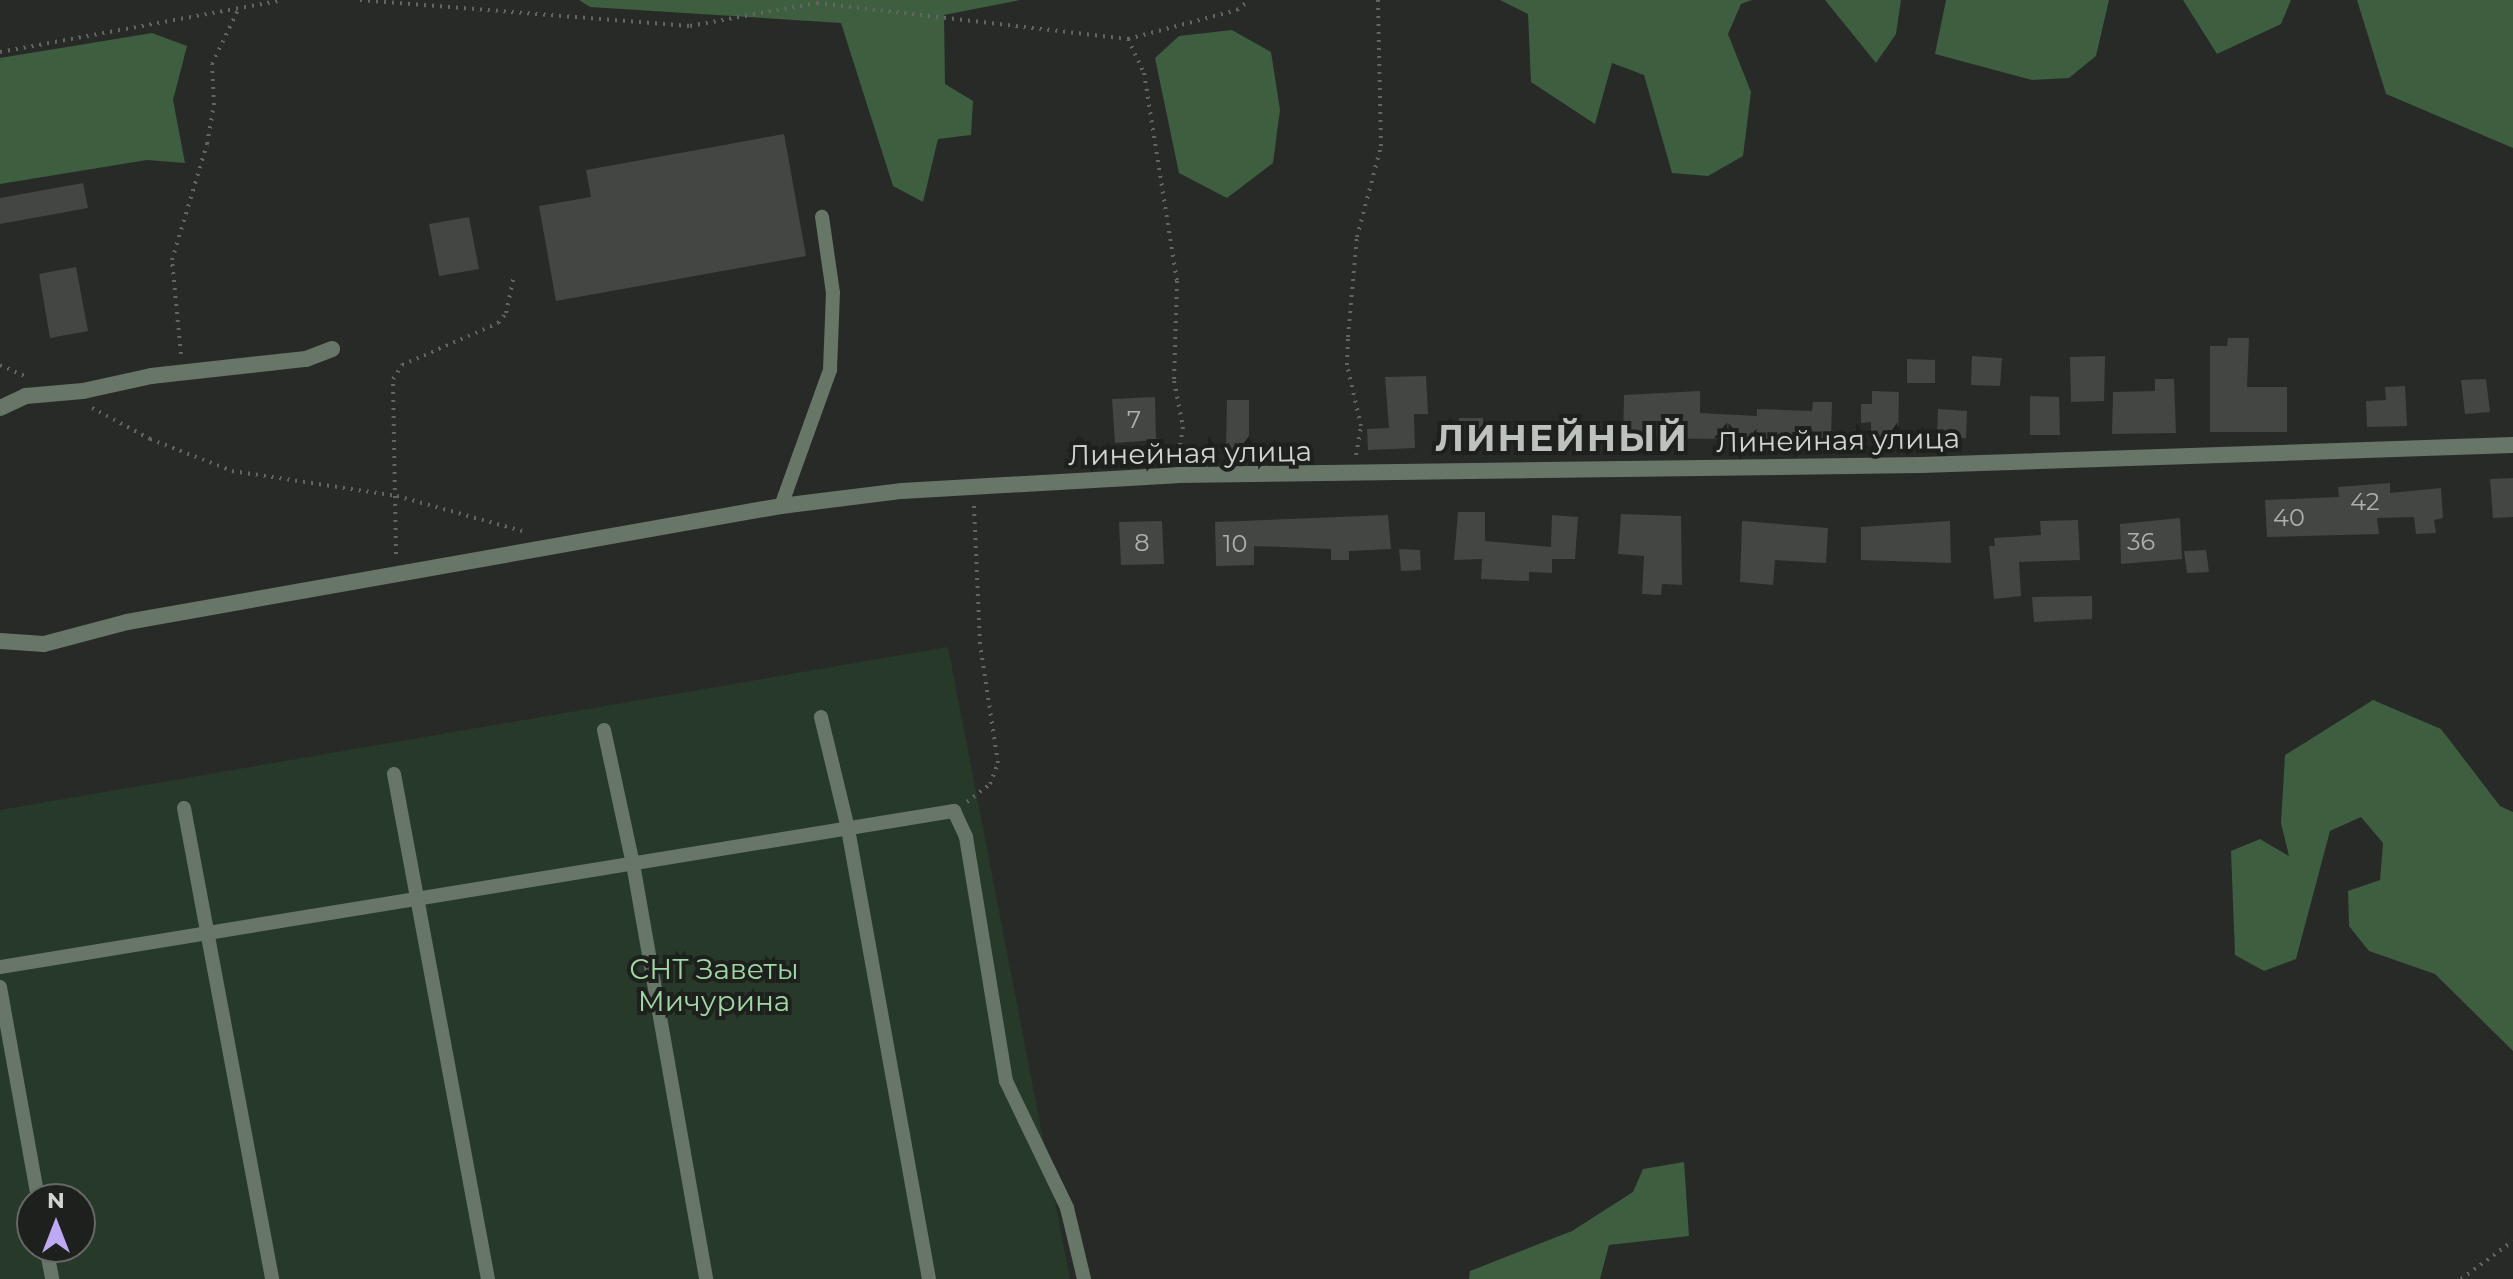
<!DOCTYPE html>
<meta charset="utf-8">
<style>
body{margin:0}
#map{position:relative;width:2513px;height:1279px;overflow:hidden;background:#272a27;font-family:Montserrat,sans-serif}
div>[style]{position:absolute}
.green>*{inset:0;background:#273a29}
.forest>*{inset:0;background:#3d5e3f}
.building>*{inset:0;background:#434643}
.path>*{height:4px;margin-top:-2px;transform-origin:0;background:repeating-linear-gradient(90deg,#626562 0 2px,transparent 0 8px)}
.lane>*{height:14px;margin:-7px;padding:0 7px;transform-origin:7px;border-radius:7px;background:#677667}
.street>*{height:16px;margin:-8px;padding:0 8px;transform-origin:8px;border-radius:8px;background:#677667}
span{translate:-50% -50%;white-space:nowrap;text-align:center;line-height:1.15;-webkit-text-stroke:8px #1e201e;paint-order:stroke}
.number-label{font-size:24px;color:#aeb0ae}
.number-label span{-webkit-text-stroke-width:0}
.street-label{font-size:28px;color:#d2d4d2}
.park-label{font-size:28px;color:#a0d8a4}
.district-label{font-size:36px;color:#bec2be;font-weight:700;letter-spacing:2px}
.north{position:absolute;left:16px;top:1183px;width:80px;height:80px;box-sizing:border-box;background:#1e201e;border:2px solid #666866;border-radius:50%;rotate:0deg;font-size:22px;font-weight:700;line-height:32px;text-align:center;color:#d2d4d2}
.north::after{content:'';display:block;margin:auto;width:28px;height:36px;background:#bea9f5;clip-path:polygon(50% 0,100% 100%,50% 72%,0 100%)}
</style>
<div id="map">
<div class="green">
<i style="clip-path:polygon(evenodd,948px 647px,1070px 1279px,0 1279px,0 810px,948px 647px,32px 1199px,80px 1199px,80px 1247px,32px 1247px,32px 1199px)"></i>
</div>
<div class="forest">
<i style="clip-path:polygon(579px 0,1020px 0,944px 15px,945px 84px,973px 101px,971px 135px,938px 139px,923px 202px,893px 186px,841px 23px,590px 7px)"></i>
<i style="clip-path:polygon(1500px 0,1752px 0,1741px 4px,1728px 34px,1751px 92px,1743px 156px,1708px 176px,1672px 173px,1644px 75px,1612px 63px,1595px 124px,1531px 82px,1528px 14px)"></i>
<i style="clip-path:polygon(1825px 0,1901px 0,1896px 34px,1876px 63px)"></i>
<i style="clip-path:polygon(1946px 0,2109px 0,2096px 56px,2069px 78px,2032px 80px,1935px 54px)"></i>
<i style="clip-path:polygon(2183px 0,2291px 0,2281px 24px,2217px 54px)"></i>
<i style="clip-path:polygon(2357px 0,2513px 0,2513px 148px,2386px 94px)"></i>
<i style="clip-path:polygon(1232px 30px,1271px 52px,1280px 110px,1273px 163px,1227px 198px,1179px 173px,1155px 58px,1179px 36px)"></i>
<i style="clip-path:polygon(152px 33px,187px 46px,173px 100px,185px 163px,147px 160px,0 184px,0 58px)"></i>
<i style="clip-path:polygon(2373px 700px,2441px 729px,2500px 806px,2513px 812px,2513px 1051px,2435px 974px,2369px 951px,2349px 926px,2348px 891px,2380px 880px,2383px 843px,2361px 817px,2330px 831px,2296px 959px,2264px 971px,2235px 955px,2231px 851px,2260px 839px,2289px 856px,2281px 823px,2285px 755px)"></i>
<i style="clip-path:polygon(1684px 1162px,1689px 1236px,1609px 1245px,1600px 1279px,1469px 1279px,1470px 1271px,1572px 1231px,1633px 1192px,1643px 1169px)"></i>
</div>
<div class="building">
<i style="clip-path:polygon(784px 134px,806px 256px,556px 301px,539px 206px,591px 197px,586px 170px)"></i>
<i style="clip-path:polygon(83px 183px,88px 208px,0 224px,0 198px)"></i>
<i style="clip-path:polygon(469px 217px,479px 269px,439px 276px,429px 224px)"></i>
<i style="clip-path:polygon(76px 267px,88px 331px,50px 338px,39px 274px)"></i>
<i style="clip-path:polygon(2228px 338px,2249px 338px,2247px 387px,2287px 387px,2287px 432px,2210px 432px,2210px 346px,2227px 346px)"></i>
<i style="clip-path:polygon(1972px 356px,2002px 358px,2000px 386px,1971px 385px)"></i>
<i style="clip-path:polygon(2105px 356px,2104px 401px,2071px 402px,2070px 357px)"></i>
<i style="clip-path:polygon(1907px 359px,1935px 360px,1935px 383px,1907px 383px)"></i>
<i style="clip-path:polygon(1426px 376px,1428px 414px,1414px 414px,1415px 448px,1368px 450px,1367px 429px,1389px 428px,1385px 377px)"></i>
<i style="clip-path:polygon(2155px 379px,2174px 379px,2176px 433px,2112px 434px,2113px 392px,2155px 391px)"></i>
<i style="clip-path:polygon(2486px 379px,2490px 412px,2465px 414px,2461px 380px)"></i>
<i style="clip-path:polygon(2405px 386px,2407px 426px,2367px 427px,2366px 401px,2386px 400px,2385px 387px)"></i>
<i style="clip-path:polygon(1700px 391px,1700px 413px,1757px 416px,1757px 409px,1812px 411px,1813px 402px,1832px 402px,1831px 440px,1623px 438px,1624px 395px)"></i>
<i style="clip-path:polygon(1872px 391px,1899px 392px,1898px 439px,1871px 438px,1871px 422px,1861px 423px,1861px 404px,1872px 404px)"></i>
<i style="clip-path:polygon(2030px 396px,2059px 397px,2060px 435px,2030px 435px)"></i>
<i style="clip-path:polygon(1155px 397px,1156px 440px,1115px 443px,1112px 399px)"></i>
<i style="clip-path:polygon(1227px 400px,1249px 400px,1249px 449px,1226px 449px)"></i>
<i style="clip-path:polygon(1938px 409px,1967px 411px,1966px 438px,1937px 438px)"></i>
<i style="clip-path:polygon(1459px 418px,1483px 418px,1483px 445px,1460px 447px)"></i>
<i style="clip-path:polygon(2513px 478px,2513px 517px,2493px 518px,2490px 479px)"></i>
<i style="clip-path:polygon(2390px 483px,2390px 493px,2441px 488px,2443px 518px,2434px 520px,2436px 533px,2416px 534px,2414px 517px,2377px 518px,2379px 534px,2267px 537px,2265px 500px,2339px 497px,2338px 487px)"></i>
<i style="clip-path:polygon(1458px 512px,1485px 512px,1485px 541px,1551px 547px,1552px 515px,1578px 517px,1575px 559px,1552px 559px,1552px 573px,1529px 572px,1529px 581px,1481px 579px,1482px 559px,1454px 560px)"></i>
<i style="clip-path:polygon(1621px 514px,1681px 516px,1682px 585px,1662px 584px,1661px 595px,1642px 594px,1644px 556px,1618px 554px)"></i>
<i style="clip-path:polygon(1388px 515px,1391px 549px,1349px 551px,1349px 560px,1331px 560px,1331px 549px,1254px 546px,1254px 565px,1216px 566px,1215px 522px)"></i>
<i style="clip-path:polygon(2180px 518px,2182px 559px,2121px 564px,2120px 524px)"></i>
<i style="clip-path:polygon(2078px 520px,2080px 560px,2019px 562px,2021px 596px,1994px 599px,1989px 546px,1995px 546px,1994px 538px,2041px 535px,2040px 521px)"></i>
<i style="clip-path:polygon(1162px 521px,1164px 564px,1121px 565px,1119px 522px)"></i>
<i style="clip-path:polygon(1742px 521px,1828px 528px,1826px 563px,1775px 560px,1773px 585px,1740px 582px)"></i>
<i style="clip-path:polygon(1950px 521px,1951px 563px,1861px 560px,1861px 527px)"></i>
<i style="clip-path:polygon(1399px 549px,1420px 550px,1421px 570px,1401px 571px)"></i>
<i style="clip-path:polygon(2206px 550px,2209px 572px,2187px 573px,2184px 551px)"></i>
<i style="clip-path:polygon(2092px 596px,2092px 619px,2034px 622px,2032px 597px)"></i>
</div>
<div class="path">
<i style="left:360px;top:0;width:331px;rotate:4.5deg"></i>
<i style="left:690px;top:26px;width:129px;rotate:-10.3deg"></i>
<i style="left:817px;top:3px;width:313px;rotate:6.6deg"></i>
<i style="left:1128px;top:39px;width:113px;rotate:-14.9deg"></i>
<i style="left:1237px;top:10px;width:16px;rotate:-38deg"></i>
<i style="left:1128px;top:39px;width:38px;rotate:65deg"></i>
<i style="left:1144px;top:73px;width:211px;rotate:81deg"></i>
<i style="left:1177px;top:281px;width:100px;rotate:91.7deg"></i>
<i style="left:1174px;top:381px;width:47px;rotate:78.9deg"></i>
<i style="left:1183px;top:427px;width:30px;rotate:99deg"></i>
<i style="left:0;top:52px;width:287px;rotate:-10.4deg"></i>
<i style="left:181px;top:354px;width:94px;rotate:-95.5deg"></i>
<i style="left:172px;top:260px;width:121px;rotate:-73.2deg"></i>
<i style="left:207px;top:144px;width:40px;rotate:-80deg"></i>
<i style="left:214px;top:105px;width:41px;rotate:-92.8deg"></i>
<i style="left:212px;top:64px;width:62px;rotate:-64.3deg"></i>
<i style="left:0;top:365px;width:30px;rotate:24deg"></i>
<i style="left:92px;top:408px;width:66px;rotate:28.1deg"></i>
<i style="left:150px;top:439px;width:88px;rotate:21.3deg"></i>
<i style="left:232px;top:471px;width:167px;rotate:8.6deg"></i>
<i style="left:397px;top:496px;width:130px;rotate:15.6deg"></i>
<i style="left:1356px;top:455px;width:29px;rotate:-80deg"></i>
<i style="left:1361px;top:426px;width:63px;rotate:-102.9deg"></i>
<i style="left:1347px;top:365px;width:28px;rotate:-88deg"></i>
<i style="left:1348px;top:337px;width:100px;rotate:-84.9deg"></i>
<i style="left:1357px;top:237px;width:94px;rotate:-75.2deg"></i>
<i style="left:1381px;top:146px;width:146px;rotate:-91.2deg"></i>
<i style="left:396px;top:554px;width:175px;rotate:-91deg"></i>
<i style="left:393px;top:379px;width:17px;rotate:-57deg"></i>
<i style="left:402px;top:365px;width:105px;rotate:-23.6deg"></i>
<i style="left:498px;top:323px;width:13px;rotate:-51deg"></i>
<i style="left:506px;top:313px;width:38px;rotate:-78deg"></i>
<i style="left:967px;top:802px;width:29px;rotate:-38deg"></i>
<i style="left:990px;top:784px;width:22px;rotate:-69deg"></i>
<i style="left:998px;top:763px;width:120px;rotate:-98.6deg"></i>
<i style="left:980px;top:644px;width:139px;rotate:-92.5deg"></i>
<i style="left:2461px;top:1279px;width:64px;rotate:-36.2deg"></i>
</div>
<div class="lane">
<i style="left:781px;top:506px;width:145px;rotate:-70.2deg"></i>
<i style="left:830px;top:370px;width:77px;rotate:-87.8deg"></i>
<i style="left:833px;top:293px;width:77px;rotate:-98.2deg"></i>
<i style="left:821px;top:717px;width:115px;rotate:76.4deg"></i>
<i style="left:848px;top:829px;width:457px;rotate:79.8deg"></i>
<i style="left:604px;top:730px;width:137px;rotate:77.8deg"></i>
<i style="left:633px;top:864px;width:421px;rotate:80deg"></i>
<i style="left:394px;top:774px;width:514px;rotate:79.46deg"></i>
<i style="left:184px;top:808px;width:479px;rotate:79.4deg"></i>
<i style="left:0;top:967px;width:967px;rotate:-9.29deg"></i>
<i style="left:954px;top:811px;width:29px;rotate:65deg"></i>
<i style="left:966px;top:837px;width:247px;rotate:80.7deg"></i>
<i style="left:1006px;top:1081px;width:141px;rotate:64.3deg"></i>
<i style="left:1067px;top:1208px;width:73px;rotate:76.5deg"></i>
<i style="left:0;top:987px;width:215px;rotate:79.8deg"></i>
<i style="left:46px;top:1247px;width:33px;rotate:79deg"></i>
</div>
<div class="street">
<i style="left:0;top:408px;width:29px;rotate:-25deg"></i>
<i style="left:26px;top:396px;width:57px;rotate:-5deg"></i>
<i style="left:83px;top:391px;width:70px;rotate:-12.4deg"></i>
<i style="left:151px;top:376px;width:156px;rotate:-6.3deg"></i>
<i style="left:306px;top:359px;width:28px;rotate:-21deg"></i>
<i style="left:0;top:641px;width:44px;rotate:3.9deg"></i>
<i style="left:44px;top:644px;width:86px;rotate:-14.8deg"></i>
<i style="left:127px;top:622px;width:664px;rotate:-10.06deg"></i>
<i style="left:781px;top:506px;width:122px;rotate:-7.1deg"></i>
<i style="left:902px;top:491px;width:275px;rotate:-3.3deg"></i>
<i style="left:1177px;top:475px;width:744px;rotate:-0.77deg"></i>
<i style="left:1921px;top:465px;width:592px;rotate:-1.93deg"></i>
</div>
<div class="number-label">
<span style="left:1134px;top:420px">7</span>
<span style="left:2365px;top:502px">42</span>
<span style="left:2289px;top:518px">40</span>
<span style="left:2141px;top:542px">36</span>
<span style="left:1142px;top:543px">8</span>
<span style="left:1235px;top:544px">10</span>
</div>
<div class="street-label">
<span style="left:1838px;top:440px;rotate:-1deg">Линейная улица</span>
<span style="left:1190px;top:453px;rotate:-1deg">Линейная улица</span>
</div>
<div class="park-label">
<span style="left:714px;top:985px">СНТ Заветы<br>Мичурина</span>
</div>
<div class="district-label">
<span style="left:1562px;top:439px">ЛИНЕЙНЫЙ</span>
</div>
<div class="north">N</div>
</div>
